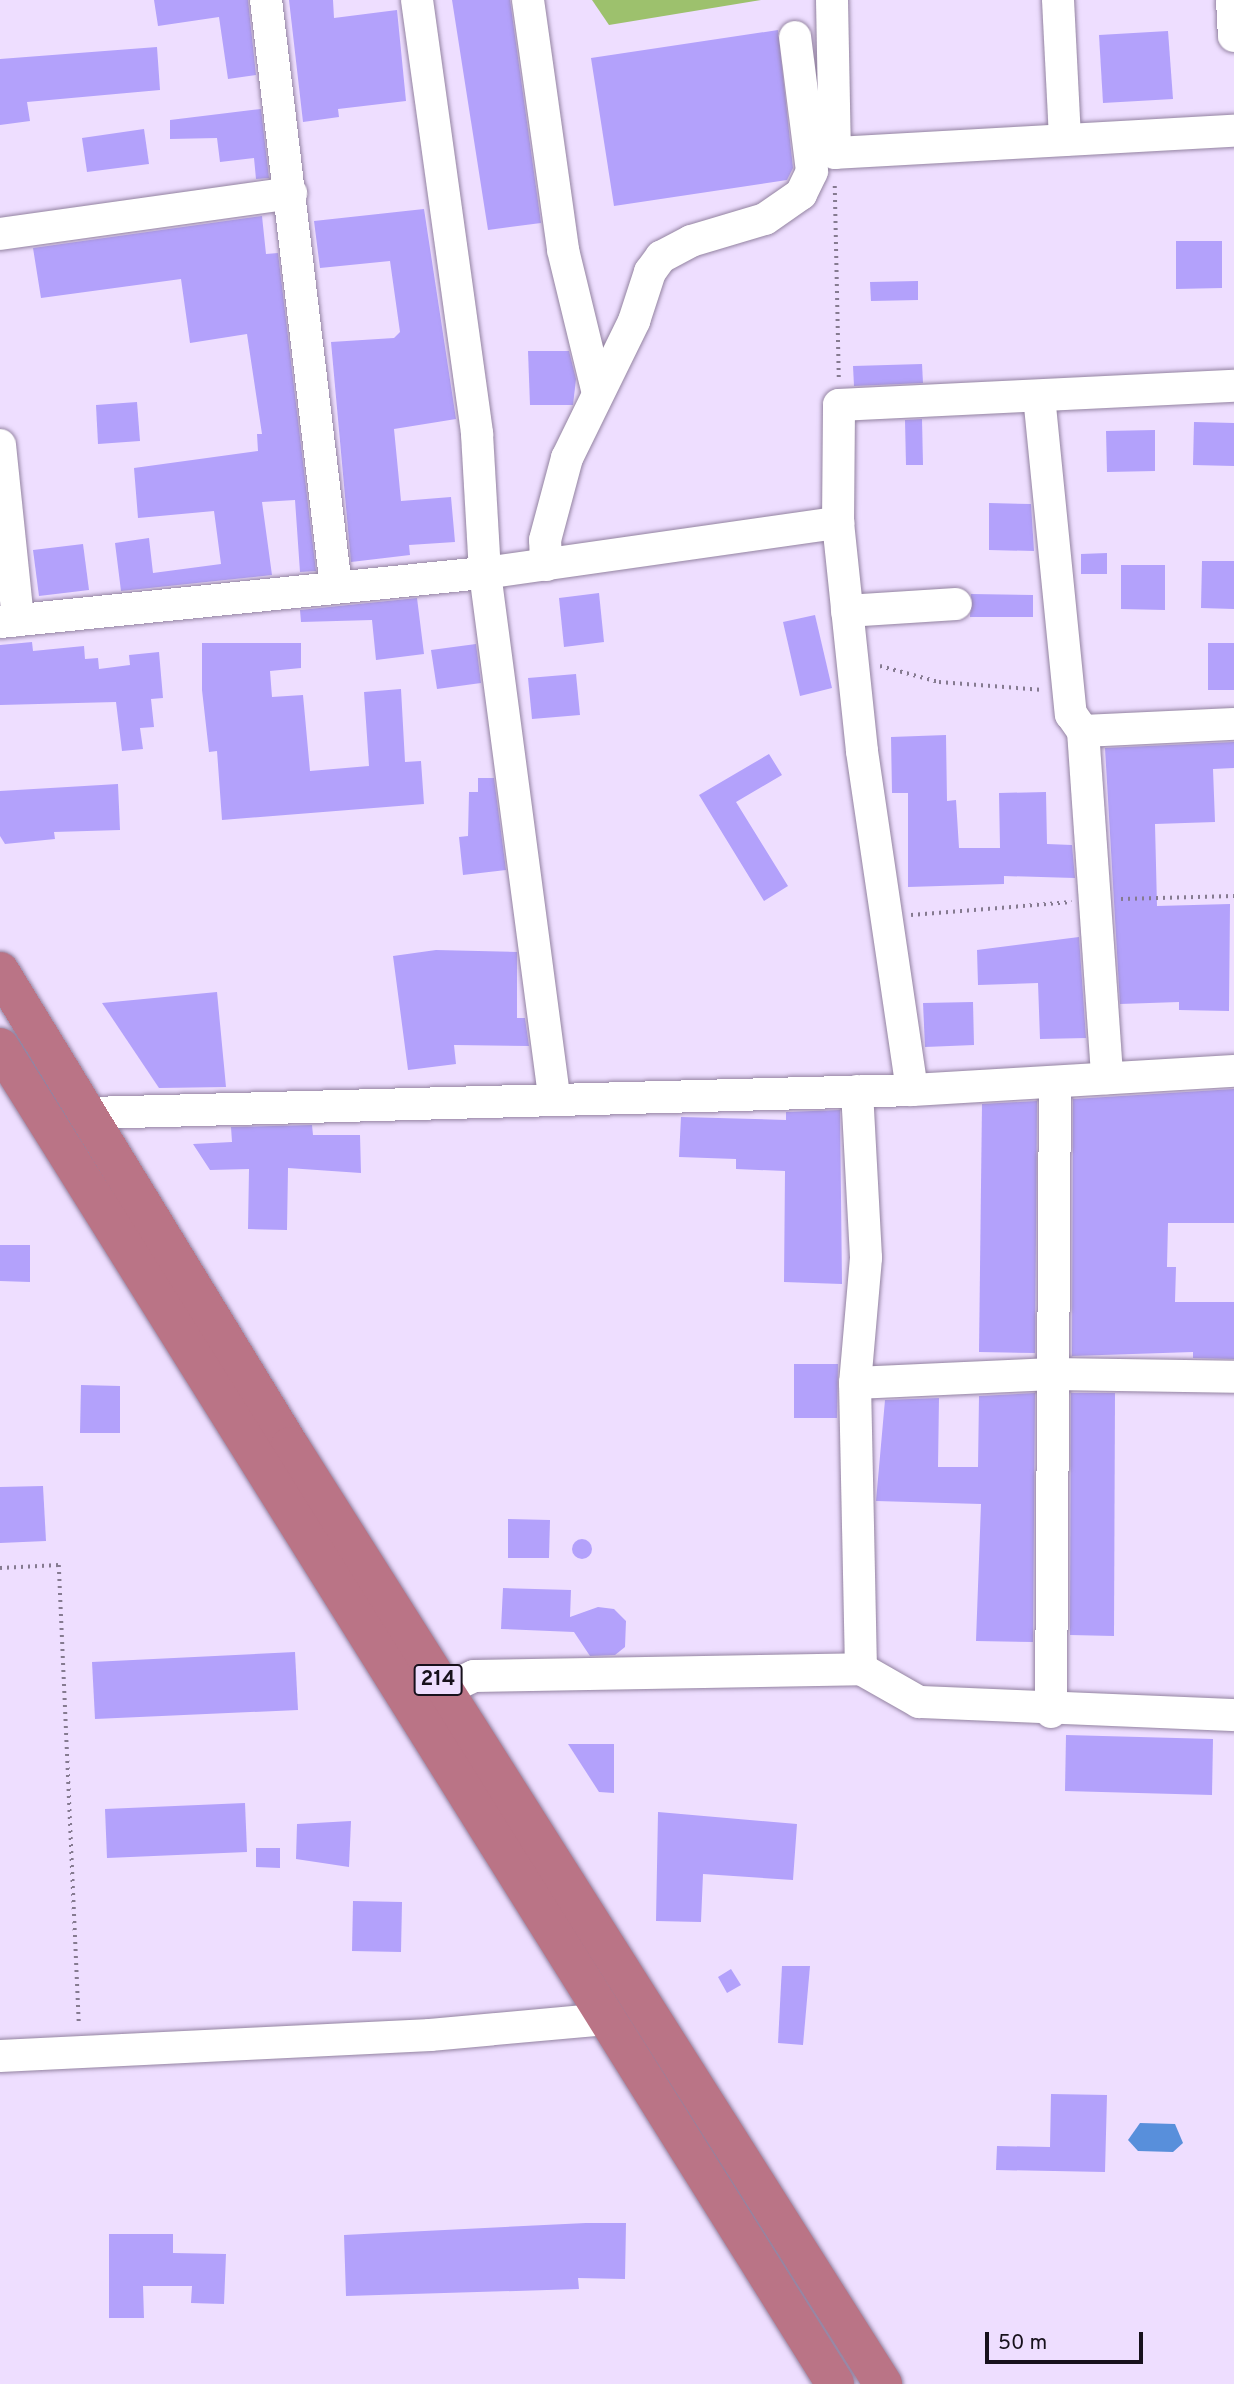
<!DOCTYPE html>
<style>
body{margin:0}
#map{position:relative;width:1234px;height:2384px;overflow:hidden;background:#eedeff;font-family:Overpass,sans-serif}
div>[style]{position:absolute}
.green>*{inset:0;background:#9dc16d}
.water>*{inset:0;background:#588fdb}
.building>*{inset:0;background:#b3a1fb}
.round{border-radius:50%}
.path>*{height:3.5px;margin-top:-1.75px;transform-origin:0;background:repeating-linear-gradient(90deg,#857a90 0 2px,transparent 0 7px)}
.roads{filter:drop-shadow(0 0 2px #9383a1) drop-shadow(0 0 2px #9383a1)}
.minor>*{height:32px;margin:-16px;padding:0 16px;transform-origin:16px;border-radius:16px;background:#fff}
.highway>*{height:38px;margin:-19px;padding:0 19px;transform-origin:19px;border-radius:19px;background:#ba7486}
span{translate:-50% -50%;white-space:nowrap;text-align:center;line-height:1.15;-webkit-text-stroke:5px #eedeff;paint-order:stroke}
.shield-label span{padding:2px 5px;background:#eedeff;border:2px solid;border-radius:5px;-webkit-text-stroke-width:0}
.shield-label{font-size:21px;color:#17111c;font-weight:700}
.scale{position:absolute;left:985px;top:2332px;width:158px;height:32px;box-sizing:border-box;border:4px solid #17111c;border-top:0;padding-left:9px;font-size:21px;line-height:24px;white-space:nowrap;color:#17111c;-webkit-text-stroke:5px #eedeff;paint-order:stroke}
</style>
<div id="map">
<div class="green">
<i style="clip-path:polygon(592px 0,761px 0,609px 25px)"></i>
</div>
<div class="water">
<i style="clip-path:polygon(1140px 2123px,1175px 2124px,1183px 2143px,1173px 2152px,1138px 2151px,1128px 2140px)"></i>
</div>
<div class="building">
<i style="clip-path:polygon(154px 0,248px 0,256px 75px,228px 79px,219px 17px,158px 26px)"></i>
<i style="clip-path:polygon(289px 0,333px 0,334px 18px,397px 10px,406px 101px,338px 109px,339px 117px,303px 122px)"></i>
<i style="clip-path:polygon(452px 0,510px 0,541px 223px,488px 230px)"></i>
<i style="clip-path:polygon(778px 30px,793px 168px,787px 180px,614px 206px,591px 58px)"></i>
<i style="clip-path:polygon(1168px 31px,1173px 99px,1103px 103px,1099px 35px)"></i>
<i style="clip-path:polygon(157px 47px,160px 90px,27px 102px,30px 121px,0 125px,0 59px)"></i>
<i style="clip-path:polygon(261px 109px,269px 178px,256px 179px,254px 158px,220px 162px,217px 138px,170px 139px,170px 120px)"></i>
<i style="clip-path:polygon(144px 129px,149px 164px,87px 172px,82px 138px)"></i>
<i style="clip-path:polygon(424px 209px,456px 419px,394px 429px,401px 501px,451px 497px,455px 542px,409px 545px,410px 555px,351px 562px,331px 342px,394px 338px,400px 332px,390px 261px,320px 268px,314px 221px)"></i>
<i style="clip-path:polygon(262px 216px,266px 254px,278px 253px,316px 571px,300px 572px,295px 500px,262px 502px,272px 575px,121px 591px,115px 543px,149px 538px,153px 573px,221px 564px,214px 511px,138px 518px,134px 468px,258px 451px,257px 434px,262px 434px,247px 334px,190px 343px,181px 279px,41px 298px,33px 248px)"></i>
<i style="clip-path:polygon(1176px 241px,1222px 241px,1222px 288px,1176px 289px)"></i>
<i style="clip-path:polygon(918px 281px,918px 300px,871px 301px,870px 282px)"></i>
<i style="clip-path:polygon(528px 351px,569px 351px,576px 379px,573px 405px,530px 405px)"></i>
<i style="clip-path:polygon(922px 364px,923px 383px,854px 386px,853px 366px)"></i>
<i style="clip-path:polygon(137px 402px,140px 441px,98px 444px,96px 405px)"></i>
<i style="clip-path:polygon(922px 419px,923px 465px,906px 465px,905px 420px)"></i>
<i style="clip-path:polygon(1194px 422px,1234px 423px,1234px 466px,1193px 465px)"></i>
<i style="clip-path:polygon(1155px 430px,1155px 471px,1107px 472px,1106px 431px)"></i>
<i style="clip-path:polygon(989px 503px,1031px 504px,1034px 551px,989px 550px)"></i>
<i style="clip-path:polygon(83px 544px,89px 590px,39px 596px,33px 550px)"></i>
<i style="clip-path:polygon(1107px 553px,1107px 574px,1081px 574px,1081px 554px)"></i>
<i style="clip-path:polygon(1202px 561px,1234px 561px,1234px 609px,1201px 608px)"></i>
<i style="clip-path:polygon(1121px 565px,1165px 565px,1165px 610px,1121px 609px)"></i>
<i style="clip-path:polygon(599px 593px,604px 642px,564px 647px,559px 598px)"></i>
<i style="clip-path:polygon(971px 594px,1033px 595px,1033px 617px,970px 617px)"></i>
<i style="clip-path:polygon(417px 598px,424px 654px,376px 660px,372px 620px,301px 622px,300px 610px)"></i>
<i style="clip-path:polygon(815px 615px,832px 688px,800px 696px,783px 622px)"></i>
<i style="clip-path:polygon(32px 642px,33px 651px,84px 646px,85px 659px,98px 658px,99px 669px,130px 665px,129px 655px,159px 652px,163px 698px,151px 699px,154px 727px,140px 728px,143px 749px,122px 751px,116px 702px,0 705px,0 645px)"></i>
<i style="clip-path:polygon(202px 643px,301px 643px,301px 668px,270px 671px,272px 697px,303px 695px,310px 771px,369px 766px,364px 692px,401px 689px,405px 762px,421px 761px,424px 804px,222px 820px,217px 751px,209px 752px,202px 690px)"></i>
<i style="clip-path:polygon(1208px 643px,1234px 643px,1234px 690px,1208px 690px)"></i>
<i style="clip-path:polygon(476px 644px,481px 683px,437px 689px,431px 650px)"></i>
<i style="clip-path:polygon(576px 674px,580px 715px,532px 719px,528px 678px)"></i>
<i style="clip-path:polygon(946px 735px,947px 801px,956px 800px,959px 848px,1000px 848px,999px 793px,1046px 792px,1047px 844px,1072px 845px,1075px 878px,1004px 876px,1004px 884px,908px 887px,908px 793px,892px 793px,891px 737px)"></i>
<i style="clip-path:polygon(1234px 742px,1234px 768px,1213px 769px,1215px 822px,1155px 824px,1157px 906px,1230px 904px,1229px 1011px,1179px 1010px,1179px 1002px,1120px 1004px,1105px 748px)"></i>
<i style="clip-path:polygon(769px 754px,782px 775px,736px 802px,788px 886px,764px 901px,699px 795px)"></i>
<i style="clip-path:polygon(478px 778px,494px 778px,506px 870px,463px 875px,459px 837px,468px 836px,469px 792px,478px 792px)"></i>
<i style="clip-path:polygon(118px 784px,120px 830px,54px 832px,55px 839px,5px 844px,0 836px,0 791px)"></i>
<i style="clip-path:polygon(1079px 937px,1086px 1038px,1040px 1039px,1038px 983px,978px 985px,977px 950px)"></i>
<i style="clip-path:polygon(436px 950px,517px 952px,517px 1018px,525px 1018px,529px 1046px,454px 1045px,456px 1064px,408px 1070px,393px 956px)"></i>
<i style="clip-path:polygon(217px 992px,226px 1087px,159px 1088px,102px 1003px)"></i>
<i style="clip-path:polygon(973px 1002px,974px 1045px,925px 1047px,923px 1003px)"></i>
<i style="clip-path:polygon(1234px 1089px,1234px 1223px,1168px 1223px,1167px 1267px,1176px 1267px,1175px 1302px,1234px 1302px,1234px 1359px,1193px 1358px,1193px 1352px,1072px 1356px,1073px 1099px)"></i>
<i style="clip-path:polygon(1037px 1101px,1035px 1353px,979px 1352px,982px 1104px)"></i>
<i style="clip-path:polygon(840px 1110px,842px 1284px,784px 1282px,785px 1171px,736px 1169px,736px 1159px,679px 1157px,681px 1117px,786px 1120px,786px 1112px)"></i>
<i style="clip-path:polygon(312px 1125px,313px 1135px,360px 1135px,361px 1173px,288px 1168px,287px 1230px,248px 1229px,249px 1169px,210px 1170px,193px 1144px,232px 1142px,231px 1127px)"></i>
<i style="clip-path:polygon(0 1245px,30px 1245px,30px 1282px,0 1281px)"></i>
<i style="clip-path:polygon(794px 1364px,838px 1364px,837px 1418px,794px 1418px)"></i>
<i style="clip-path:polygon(81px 1385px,120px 1386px,120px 1433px,80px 1433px)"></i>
<i style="clip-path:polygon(1035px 1393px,1033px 1642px,976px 1641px,981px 1504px,876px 1501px,885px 1400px,939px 1398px,938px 1467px,978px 1467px,979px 1396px)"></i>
<i style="clip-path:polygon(1071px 1393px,1115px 1393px,1114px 1636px,1070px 1635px)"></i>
<i style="clip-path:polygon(43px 1486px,46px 1541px,0 1543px,0 1487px)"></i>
<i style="clip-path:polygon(508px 1519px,550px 1520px,549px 1558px,508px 1558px)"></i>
<i class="round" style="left:572px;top:1539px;width:20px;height:20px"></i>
<i style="clip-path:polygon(503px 1588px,571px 1590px,570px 1617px,598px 1607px,614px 1609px,626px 1621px,625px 1647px,615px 1655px,590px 1656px,574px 1632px,501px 1629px)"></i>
<i style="clip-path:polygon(295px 1652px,298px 1710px,95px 1719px,92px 1662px)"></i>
<i style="clip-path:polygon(1066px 1735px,1213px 1739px,1212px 1795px,1065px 1791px)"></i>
<i style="clip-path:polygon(568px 1744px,614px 1744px,614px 1793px,599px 1792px)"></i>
<i style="clip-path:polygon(245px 1803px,247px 1852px,107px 1858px,105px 1809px)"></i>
<i style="clip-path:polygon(658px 1812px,797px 1824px,793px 1880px,703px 1874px,701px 1922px,656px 1921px)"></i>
<i style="clip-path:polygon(351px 1821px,349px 1867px,296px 1859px,297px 1824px)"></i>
<i style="clip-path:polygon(256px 1848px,280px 1848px,280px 1868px,256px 1867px)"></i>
<i style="clip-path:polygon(353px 1901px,402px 1902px,401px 1952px,352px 1951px)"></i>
<i style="clip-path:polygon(782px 1966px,810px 1966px,803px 2045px,778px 2043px)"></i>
<i style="clip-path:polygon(731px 1969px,741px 1985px,727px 1993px,718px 1977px)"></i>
<i style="clip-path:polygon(1051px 2094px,1107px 2095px,1105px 2172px,996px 2170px,997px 2146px,1050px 2147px)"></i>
<i style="clip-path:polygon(586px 2223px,626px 2223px,625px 2279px,578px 2278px,579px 2289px,346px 2296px,344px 2235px)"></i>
<i style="clip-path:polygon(109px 2234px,173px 2234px,173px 2253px,226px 2254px,224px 2304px,191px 2303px,192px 2286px,143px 2286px,144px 2318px,109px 2318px)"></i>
</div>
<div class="path">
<i style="left:835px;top:186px;width:196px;rotate:88.8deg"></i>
<i style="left:880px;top:666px;width:61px;rotate:15.2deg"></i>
<i style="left:939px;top:682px;width:105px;rotate:4.4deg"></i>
<i style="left:1121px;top:899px;width:113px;rotate:-1.5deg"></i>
<i style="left:911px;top:915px;width:161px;rotate:-4.6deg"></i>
<i style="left:0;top:1568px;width:59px;rotate:-2.9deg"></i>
<i style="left:59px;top:1565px;width:461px;rotate:87.5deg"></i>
</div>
<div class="roads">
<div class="minor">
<i style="left:266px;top:0;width:591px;rotate:83.2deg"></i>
<i style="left:417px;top:0;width:438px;rotate:82.1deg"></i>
<i style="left:477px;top:434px;width:139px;rotate:86.7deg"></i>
<i style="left:485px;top:573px;width:528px;rotate:82.48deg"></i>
<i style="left:528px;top:0;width:252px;rotate:82deg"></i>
<i style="left:563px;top:250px;width:143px;rotate:76.3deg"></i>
<i style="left:832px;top:0;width:153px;rotate:88.9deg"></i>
<i style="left:835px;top:153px;width:400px;rotate:-3.2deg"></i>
<i style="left:1058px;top:0;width:140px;rotate:87.1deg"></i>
<i style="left:1232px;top:0;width:36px;rotate:87deg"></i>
<i style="left:0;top:234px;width:294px;rotate:-8deg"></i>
<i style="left:1039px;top:396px;width:320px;rotate:84.3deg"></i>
<i style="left:1071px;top:714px;width:21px;rotate:55deg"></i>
<i style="left:1083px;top:731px;width:348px;rotate:86deg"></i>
<i style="left:0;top:445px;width:176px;rotate:84.1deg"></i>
<i style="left:546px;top:565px;width:25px;rotate:-92deg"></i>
<i style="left:545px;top:540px;width:85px;rotate:-75deg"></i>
<i style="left:567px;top:458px;width:153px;rotate:-63.9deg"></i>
<i style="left:634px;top:321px;width:52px;rotate:-71.9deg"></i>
<i style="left:650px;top:272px;width:19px;rotate:-54deg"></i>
<i style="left:661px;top:257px;width:34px;rotate:-28deg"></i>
<i style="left:691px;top:241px;width:77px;rotate:-16.6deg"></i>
<i style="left:765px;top:219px;width:44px;rotate:-34.8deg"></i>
<i style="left:801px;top:194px;width:25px;rotate:-64deg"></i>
<i style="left:812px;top:171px;width:135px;rotate:-97.2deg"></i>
<i style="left:847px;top:611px;width:109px;rotate:-3.7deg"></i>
<i style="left:0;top:622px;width:487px;rotate:-5.8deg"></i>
<i style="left:485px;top:573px;width:357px;rotate:-8.1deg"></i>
<i style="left:1083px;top:731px;width:151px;rotate:-2.7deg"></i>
<i style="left:912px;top:1090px;width:343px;rotate:-98.4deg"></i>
<i style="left:862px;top:751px;width:229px;rotate:-96deg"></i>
<i style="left:838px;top:523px;width:118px;rotate:-89.5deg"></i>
<i style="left:839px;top:405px;width:395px;rotate:-2.8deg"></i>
<i style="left:857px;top:1091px;width:167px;rotate:86.9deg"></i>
<i style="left:866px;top:1258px;width:125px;rotate:95deg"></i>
<i style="left:855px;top:1383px;width:286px;rotate:88.8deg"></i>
<i style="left:91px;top:1113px;width:821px;rotate:-1.6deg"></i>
<i style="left:912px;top:1090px;width:323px;rotate:-3.4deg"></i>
<i style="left:855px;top:1383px;width:198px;rotate:-2.6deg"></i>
<i style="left:1053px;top:1374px;width:181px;rotate:0.9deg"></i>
<i style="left:444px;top:1690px;width:33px;rotate:-25deg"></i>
<i style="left:474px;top:1676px;width:387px;rotate:-1deg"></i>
<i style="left:861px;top:1669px;width:67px;rotate:29.6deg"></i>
<i style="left:919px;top:1702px;width:315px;rotate:2.4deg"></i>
<i style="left:1051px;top:1712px;width:630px;rotate:-89.64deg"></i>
<i style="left:0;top:2056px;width:431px;rotate:-2.8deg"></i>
<i style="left:430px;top:2035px;width:177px;rotate:-5.2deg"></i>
</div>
<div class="highway">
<i style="left:0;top:971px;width:557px;rotate:58.59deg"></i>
<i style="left:290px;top:1446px;width:1110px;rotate:57.7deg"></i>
<i style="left:0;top:1047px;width:1576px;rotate:58.01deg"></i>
</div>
</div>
<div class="shield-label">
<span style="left:438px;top:1680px">214</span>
</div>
<div class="scale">50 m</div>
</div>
